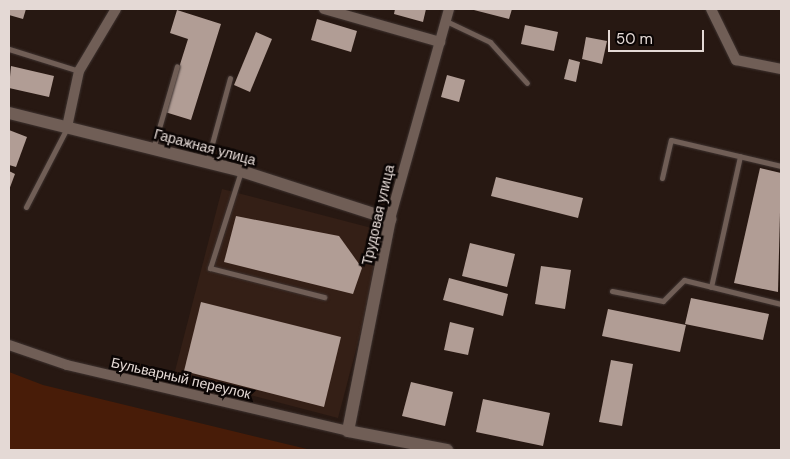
<!DOCTYPE html>
<meta charset="utf-8">
<style>
body{margin:0}
#map{position:relative;width:790px;height:459px;overflow:hidden;background:#271812;font-family:"DM Sans",sans-serif}
div>[style]{position:absolute}
.built>*{inset:0;background:#341f16}
.green>*{inset:0;background:#481c08}
.building>*{inset:0;background:#b19d95}
.roads{filter:drop-shadow(0 0 1px #3e3330) drop-shadow(0 0 1px #3e3330)}
.service>*{height:5px;margin:-2.5px;padding:0 2.5px;transform-origin:2.5px;border-radius:2.5px;background:#705e56}
.minor>*{height:10px;margin:-5px;padding:0 5px;transform-origin:5px;border-radius:5px;background:#705e56}
.tertiary>*{height:12px;margin:-6px;padding:0 6px;transform-origin:6px;border-radius:6px;background:#705e56}
span{translate:-50% -50%;white-space:nowrap;text-align:center;line-height:1.15;-webkit-text-stroke:5px #0b0504;paint-order:stroke}
.street-label{font-size:14px;color:#e4d9d5}
.frame{position:absolute;inset:0;border:10px solid #e4d9d5;pointer-events:none}
.scale{position:absolute;left:608px;top:30px;width:96px;height:22px;box-sizing:border-box;border:2px solid #e4d9d5;border-top:0;padding-left:6px;font-size:15px;line-height:18px;white-space:nowrap;color:#e4d9d5;-webkit-text-stroke:4px #0b0504;paint-order:stroke}
</style>
<div id="map">
<div class="built">
<i style="clip-path:polygon(222px 189px,387px 232px,338px 418px,174px 375px)"></i>
</div>
<div class="green">
<i style="clip-path:polygon(9px 372px,43px 385px,311px 450px,9px 450px)"></i>
</div>
<div class="building">
<i style="clip-path:polygon(9px 9px,26px 9px,23px 19px,9px 15px)"></i>
<i style="clip-path:polygon(395px 9px,426px 9px,423px 22px,394px 14px)"></i>
<i style="clip-path:polygon(470px 9px,512px 9px,509px 19px)"></i>
<i style="clip-path:polygon(177px 10px,221px 24px,191px 120px,165px 112px,188px 39px,170px 33px)"></i>
<i style="clip-path:polygon(317px 19px,357px 31px,351px 52px,311px 40px)"></i>
<i style="clip-path:polygon(525px 25px,558px 32px,554px 51px,521px 44px)"></i>
<i style="clip-path:polygon(256px 32px,272px 39px,250px 92px,234px 85px)"></i>
<i style="clip-path:polygon(586px 37px,607px 41px,602px 64px,582px 59px)"></i>
<i style="clip-path:polygon(569px 59px,580px 62px,576px 82px,564px 79px)"></i>
<i style="clip-path:polygon(11px 66px,54px 76px,49px 97px,9px 88px)"></i>
<i style="clip-path:polygon(447px 75px,465px 80px,459px 102px,441px 97px)"></i>
<i style="clip-path:polygon(9px 130px,27px 137px,16px 167px,9px 165px)"></i>
<i style="clip-path:polygon(760px 168px,781px 173px,778px 292px,734px 283px)"></i>
<i style="clip-path:polygon(9px 171px,15px 174px,9px 190px)"></i>
<i style="clip-path:polygon(496px 177px,583px 198px,578px 218px,491px 196px)"></i>
<i style="clip-path:polygon(236px 216px,339px 236px,362px 268px,353px 294px,224px 262px)"></i>
<i style="clip-path:polygon(470px 243px,515px 254px,507px 287px,462px 276px)"></i>
<i style="clip-path:polygon(541px 266px,571px 270px,565px 309px,535px 304px)"></i>
<i style="clip-path:polygon(449px 278px,508px 294px,503px 316px,443px 300px)"></i>
<i style="clip-path:polygon(691px 298px,769px 314px,763px 340px,685px 324px)"></i>
<i style="clip-path:polygon(201px 302px,341px 337px,324px 407px,184px 371px)"></i>
<i style="clip-path:polygon(608px 309px,686px 325px,680px 352px,602px 336px)"></i>
<i style="clip-path:polygon(450px 322px,474px 328px,468px 355px,444px 350px)"></i>
<i style="clip-path:polygon(611px 360px,633px 364px,622px 426px,599px 422px)"></i>
<i style="clip-path:polygon(411px 382px,453px 392px,445px 426px,402px 416px)"></i>
<i style="clip-path:polygon(483px 399px,550px 413px,543px 446px,476px 432px)"></i>
</div>
<div class="roads">
<div class="service">
<i style="left:446px;top:21px;width:49px;rotate:25.5deg"></i>
<i style="left:490px;top:42px;width:55px;rotate:47.9deg"></i>
<i style="left:9px;top:49px;width:73px;rotate:17.4deg"></i>
<i style="left:153px;top:149px;width:86px;rotate:-73.9deg"></i>
<i style="left:207px;top:162px;width:87px;rotate:-74.7deg"></i>
<i style="left:241px;top:171px;width:102px;rotate:107.7deg"></i>
<i style="left:210px;top:268px;width:118px;rotate:14.3deg"></i>
<i style="left:662px;top:178px;width:39px;rotate:-77deg"></i>
<i style="left:671px;top:140px;width:113px;rotate:13.3deg"></i>
<i style="left:26px;top:207px;width:89px;rotate:-62.6deg"></i>
<i style="left:711px;top:287px;width:134px;rotate:-77.5deg"></i>
<i style="left:612px;top:291px;width:52px;rotate:11.1deg"></i>
<i style="left:663px;top:301px;width:30px;rotate:-45deg"></i>
<i style="left:684px;top:280px;width:100px;rotate:13.9deg"></i>
</div>
<div class="minor">
<i style="left:324px;top:9px;width:121px;rotate:15.9deg"></i>
<i style="left:711px;top:9px;width:57px;rotate:63.9deg"></i>
<i style="left:736px;top:60px;width:46px;rotate:11.3deg"></i>
<i style="left:67px;top:127px;width:57px;rotate:-77.9deg"></i>
<i style="left:79px;top:71px;width:72px;rotate:-59.2deg"></i>
<i style="left:390px;top:219px;width:218px;rotate:-74.3deg"></i>
<i style="left:9px;top:345px;width:61px;rotate:19deg"></i>
<i style="left:67px;top:365px;width:289px;rotate:13.2deg"></i>
</div>
<div class="tertiary">
<i style="left:9px;top:113px;width:239px;rotate:14deg"></i>
<i style="left:241px;top:171px;width:157px;rotate:17.9deg"></i>
<i style="left:390px;top:219px;width:216px;rotate:101.2deg"></i>
<i style="left:348px;top:431px;width:101px;rotate:10.9deg"></i>
</div>
</div>
<div class="street-label">
<span style="left:205px;top:147px;rotate:15deg">Гаражная улица</span>
<span style="left:378px;top:215px;rotate:-77deg">Трудовая улица</span>
<span style="left:181px;top:378px;rotate:13deg">Бульварный переулок</span>
</div>
<div class="frame"></div>
<div class="scale">50 m</div>
</div>
